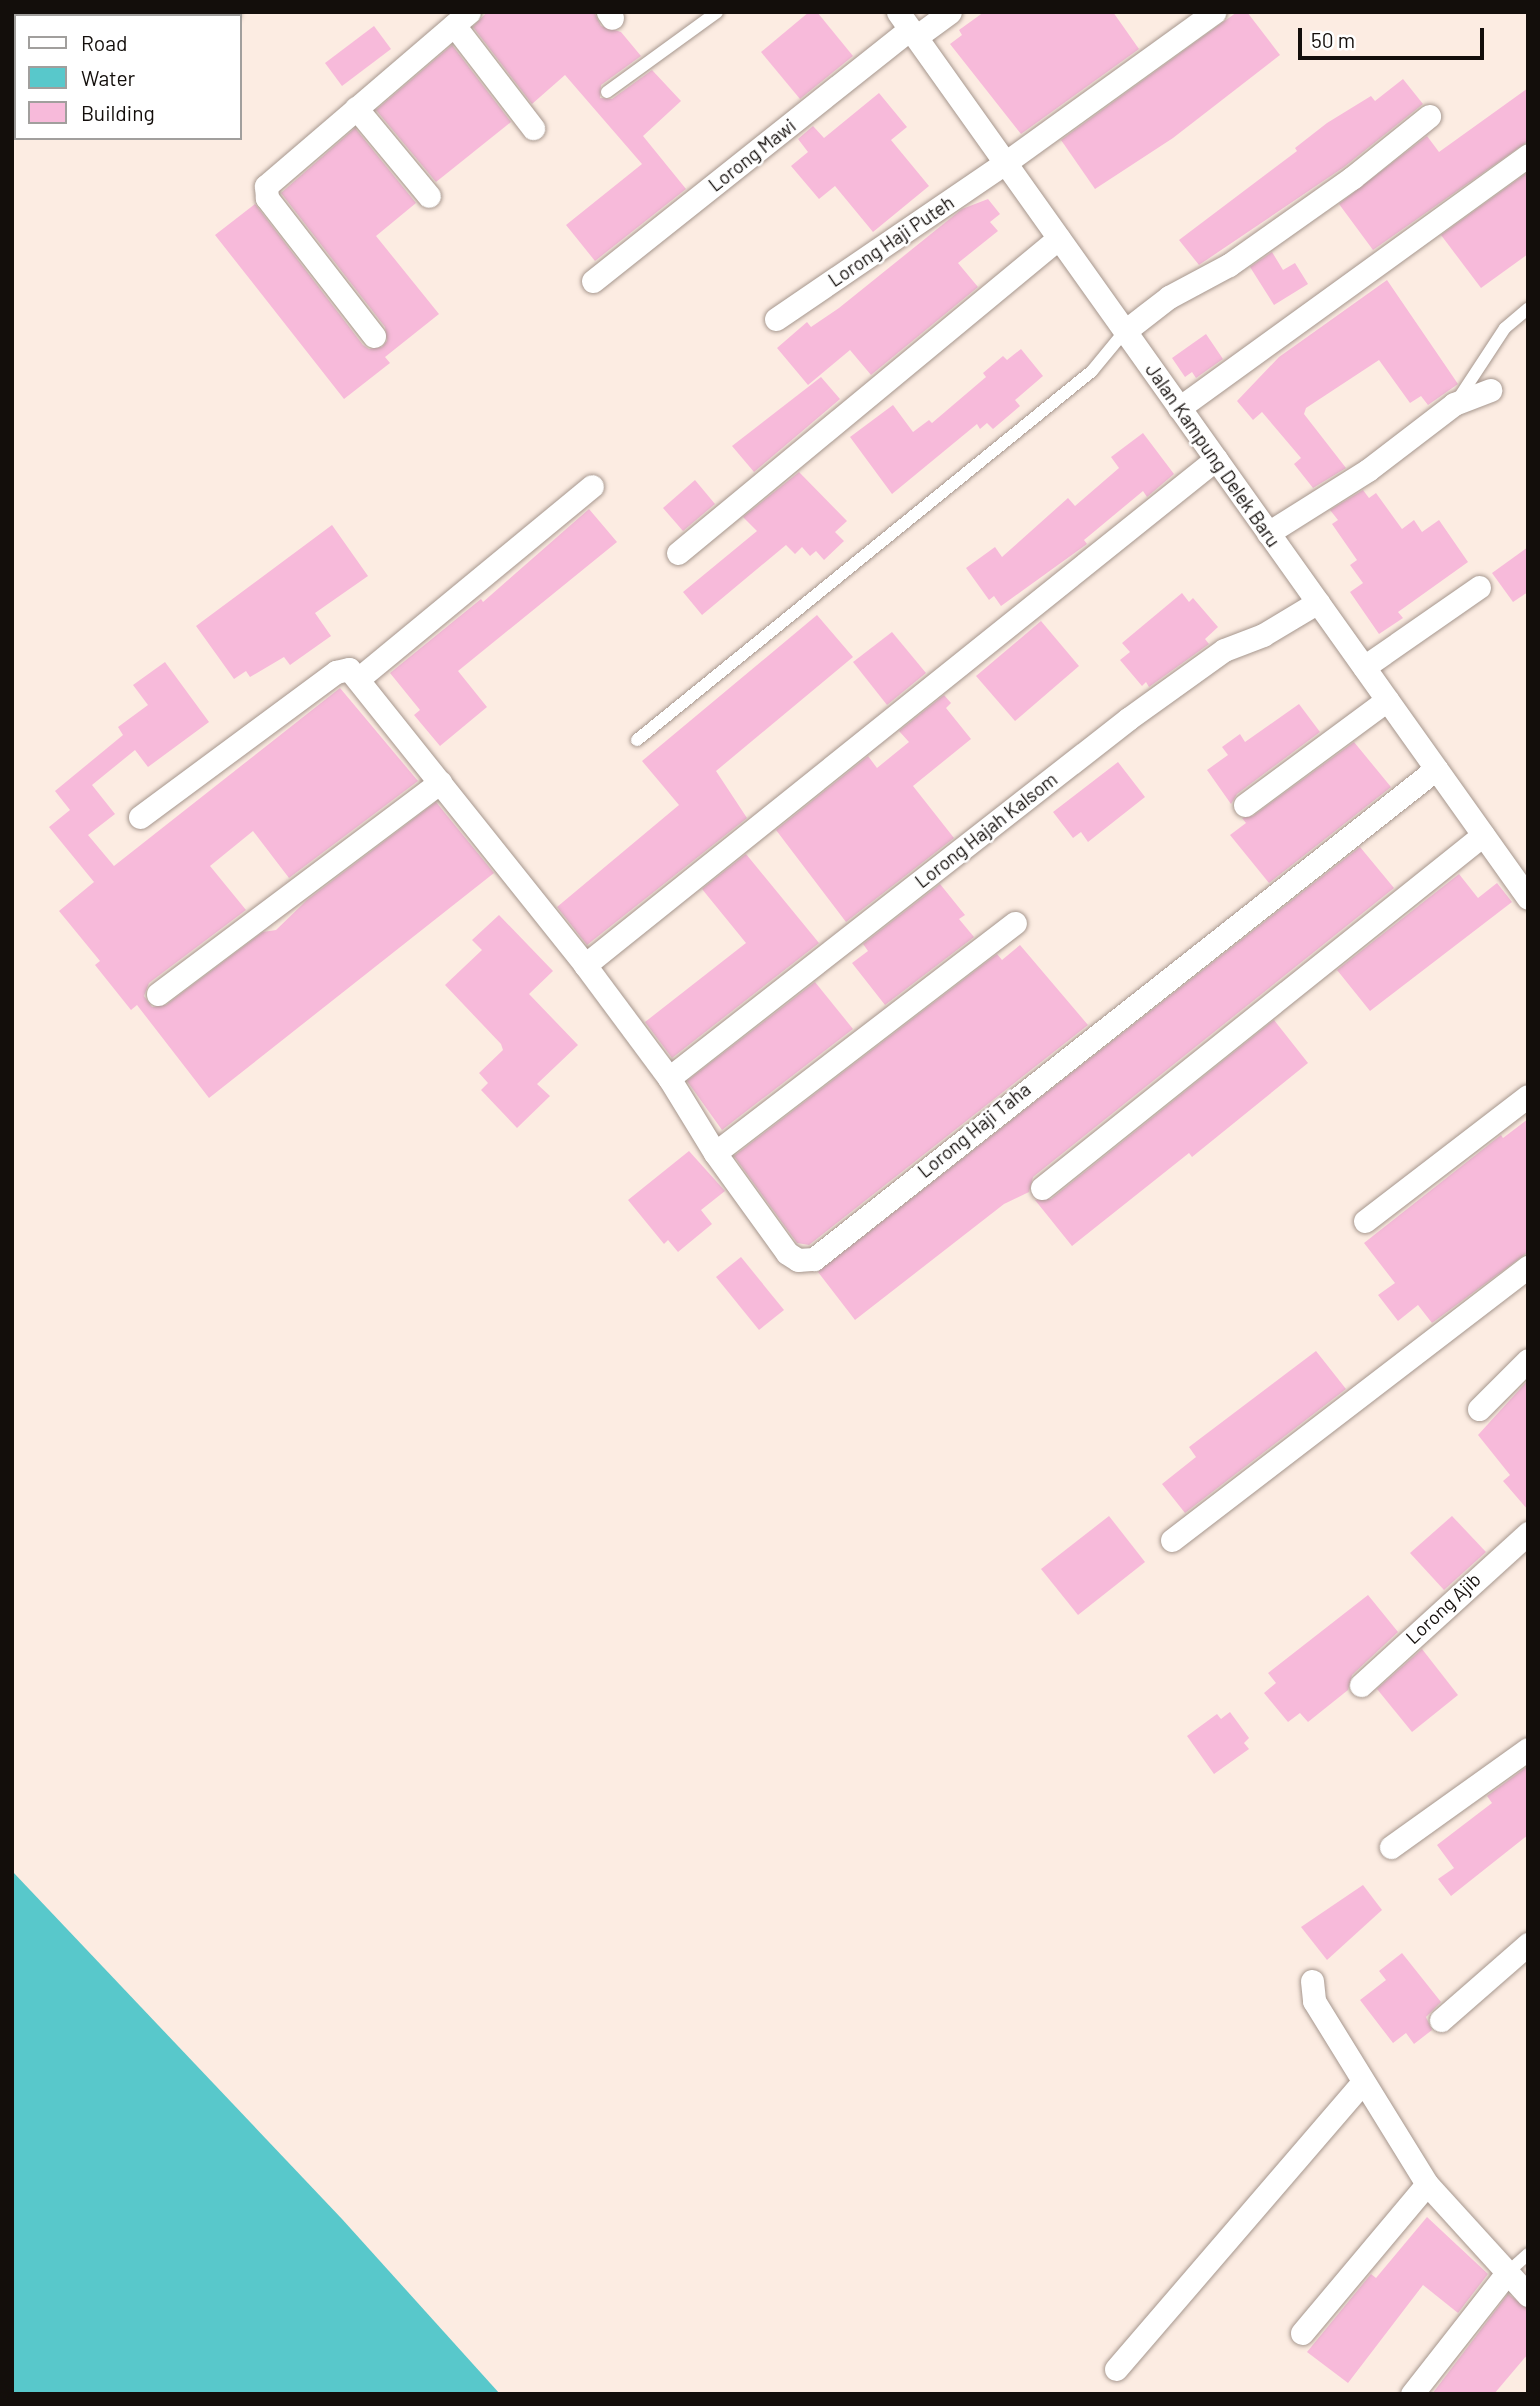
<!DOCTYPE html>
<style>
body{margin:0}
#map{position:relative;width:1540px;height:2406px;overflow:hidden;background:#fcece2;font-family:Barlow,sans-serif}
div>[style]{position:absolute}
.water>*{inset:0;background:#58c8cb}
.building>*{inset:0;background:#f7bada}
.roads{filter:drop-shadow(0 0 2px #a6978e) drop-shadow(0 0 2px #a6978e)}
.lane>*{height:12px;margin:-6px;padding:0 6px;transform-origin:6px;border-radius:6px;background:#fff}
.street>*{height:23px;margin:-11.5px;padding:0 11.5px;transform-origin:11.5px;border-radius:11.5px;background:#fff}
span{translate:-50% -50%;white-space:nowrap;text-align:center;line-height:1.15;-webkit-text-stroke:5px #fff;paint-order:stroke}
.street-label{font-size:19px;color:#130e0b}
.frame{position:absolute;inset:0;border:14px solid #130e0b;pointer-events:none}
.legend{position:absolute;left:14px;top:14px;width:228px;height:126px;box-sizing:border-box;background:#fff;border:2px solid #a19f9d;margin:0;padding:9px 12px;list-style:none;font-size:21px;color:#130e0b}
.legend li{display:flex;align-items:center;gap:14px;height:35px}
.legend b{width:35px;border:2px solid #a19f9d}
.scale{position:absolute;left:1298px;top:28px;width:186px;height:32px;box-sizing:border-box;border:4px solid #130e0b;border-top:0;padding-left:9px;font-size:21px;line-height:24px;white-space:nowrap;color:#130e0b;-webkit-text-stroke:5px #fff;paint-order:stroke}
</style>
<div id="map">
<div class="water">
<i style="clip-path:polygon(12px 1871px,342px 2219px,500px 2394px,12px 2394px)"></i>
</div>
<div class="building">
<i style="clip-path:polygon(487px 12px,594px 12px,601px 26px,621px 32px,641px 56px,601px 85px,600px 98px,612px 99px,652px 70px,681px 101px,643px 136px,686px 189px,595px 261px,566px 225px,642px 164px,565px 75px,532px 104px,473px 27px)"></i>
<i style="clip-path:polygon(809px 12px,817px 12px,853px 56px,800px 99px,761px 52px)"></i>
<i style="clip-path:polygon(984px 12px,1113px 12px,1139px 49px,1021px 134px,950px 44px,962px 35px,959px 30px)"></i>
<i style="clip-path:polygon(1237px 12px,1247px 12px,1280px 55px,1173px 138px,1095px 189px,1061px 140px)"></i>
<i style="clip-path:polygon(374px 26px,391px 49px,342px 86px,325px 63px)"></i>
<i style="clip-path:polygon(452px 45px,511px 122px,436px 182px,376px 110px)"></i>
<i style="clip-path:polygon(1403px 79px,1423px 104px,1344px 167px,1199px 265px,1179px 240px,1297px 151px,1295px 148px,1327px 123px,1371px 96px,1375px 101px)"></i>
<i style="clip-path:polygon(1528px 88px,1528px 141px,1373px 250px,1339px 204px,1427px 136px,1439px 152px)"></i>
<i style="clip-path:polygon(879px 93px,907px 127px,891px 140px,929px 186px,873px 232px,835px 186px,819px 199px,791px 166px,808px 152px,798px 139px,813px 126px,824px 138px)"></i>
<i style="clip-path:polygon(355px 128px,416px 203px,376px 236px,439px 314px,385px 357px,390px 363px,344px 399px,215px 235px,255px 204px,363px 345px,369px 349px,382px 347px,387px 341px,385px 327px,281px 193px)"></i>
<i style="clip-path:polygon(1528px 172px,1528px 254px,1481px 288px,1441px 235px)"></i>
<i style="clip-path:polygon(988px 199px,1000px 214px,990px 222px,998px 231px,958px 263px,978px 287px,871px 375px,850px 350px,808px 385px,777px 348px,807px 322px,811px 327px,839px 308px,962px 209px)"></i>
<i style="clip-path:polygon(1272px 252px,1283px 270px,1295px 263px,1308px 284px,1274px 305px,1250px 267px)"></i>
<i style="clip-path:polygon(1387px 280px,1458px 384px,1428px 405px,1421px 396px,1410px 403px,1379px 360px,1306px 408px,1304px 414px,1346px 468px,1313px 488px,1294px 464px,1301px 458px,1262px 412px,1253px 420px,1237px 401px,1279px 357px)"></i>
<i style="clip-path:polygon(1206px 334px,1223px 359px,1196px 378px,1192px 372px,1185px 377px,1172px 358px)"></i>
<i style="clip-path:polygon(1021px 349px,1043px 376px,1015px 400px,1020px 406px,993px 429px,987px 423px,980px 429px,977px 424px,892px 494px,850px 437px,893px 405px,913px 432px,929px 420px,932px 423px,986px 377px,983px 373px,1003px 356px,1007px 360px)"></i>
<i style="clip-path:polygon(821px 377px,840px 399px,754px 472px,732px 446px)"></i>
<i style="clip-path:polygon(1143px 433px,1174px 474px,1147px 497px,1143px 491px,1084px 540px,1087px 544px,1001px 606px,994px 596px,989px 600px,966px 568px,995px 547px,1002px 557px,1068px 498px,1075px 506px,1119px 468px,1111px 457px)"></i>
<i style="clip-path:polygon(799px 472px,847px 521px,835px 532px,844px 541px,824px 560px,816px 551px,810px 556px,802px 547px,795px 554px,786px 545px,702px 615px,683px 592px,757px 531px,743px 517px)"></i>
<i style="clip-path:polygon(695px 480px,715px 504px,683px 531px,663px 508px)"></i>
<i style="clip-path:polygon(1363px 490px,1369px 498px,1376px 493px,1402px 529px,1414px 520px,1422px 532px,1439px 520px,1468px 562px,1398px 612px,1403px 618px,1379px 634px,1350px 592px,1363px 583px,1350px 565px,1357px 560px,1332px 524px,1338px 520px,1330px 510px)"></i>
<i style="clip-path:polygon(589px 509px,617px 542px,458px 671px,487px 707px,440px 746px,414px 715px,420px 710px,390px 673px,481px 599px,483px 602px)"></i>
<i style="clip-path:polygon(332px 525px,368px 576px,315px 613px,331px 636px,290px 665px,284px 657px,250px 677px,246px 671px,234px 679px,196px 626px)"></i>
<i style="clip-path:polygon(1528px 547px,1528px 592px,1513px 602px,1492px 573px)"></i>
<i style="clip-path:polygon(1182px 593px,1189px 602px,1193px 598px,1218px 627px,1205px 639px,1209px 644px,1149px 687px,1146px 682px,1142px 686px,1120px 660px,1130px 652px,1122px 643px)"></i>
<i style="clip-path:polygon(817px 615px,853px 657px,716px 771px,747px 818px,587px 945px,557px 907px,679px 805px,642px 761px)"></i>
<i style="clip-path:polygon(1041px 621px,1079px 666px,1015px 721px,976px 676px)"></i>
<i style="clip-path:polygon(892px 632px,926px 673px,887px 705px,853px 662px)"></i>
<i style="clip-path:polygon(165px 662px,209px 722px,148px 767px,135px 750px,92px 785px,115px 814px,88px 835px,114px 866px,340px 688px,418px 781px,289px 878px,253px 831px,210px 866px,246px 910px,149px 983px,144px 996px,152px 1007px,166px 1005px,263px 932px,276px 930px,307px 900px,436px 802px,494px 873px,209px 1098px,137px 1005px,131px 1010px,95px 965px,100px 961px,59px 911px,94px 882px,49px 827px,70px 810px,55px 791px,123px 735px,118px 727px,148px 705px,133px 685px)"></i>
<i style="clip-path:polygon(944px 695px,951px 703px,946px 708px,971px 739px,913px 786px,954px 838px,846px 922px,776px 830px,868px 756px,877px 768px,909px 742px,899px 731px)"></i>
<i style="clip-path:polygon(1299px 704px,1320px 732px,1237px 794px,1231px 804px,1207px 770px,1228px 755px,1222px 747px,1240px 734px,1245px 742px)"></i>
<i style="clip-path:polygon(1354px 742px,1391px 787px,1269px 883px,1230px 835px,1246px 823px,1242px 818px,1253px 816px)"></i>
<i style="clip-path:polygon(1118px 762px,1145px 797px,1088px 842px,1081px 832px,1073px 838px,1053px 812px)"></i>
<i style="clip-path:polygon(1360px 847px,1394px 888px,1033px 1177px,1029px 1192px,1004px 1204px,855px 1320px,818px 1272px)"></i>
<i style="clip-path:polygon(746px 854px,819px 943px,672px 1058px,645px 1022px,746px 943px,702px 889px)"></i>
<i style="clip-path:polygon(1459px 874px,1478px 898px,1497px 883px,1512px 902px,1370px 1011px,1337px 970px)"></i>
<i style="clip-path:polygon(940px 884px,965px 915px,959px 919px,974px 937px,885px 1005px,852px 963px,868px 951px,863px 944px)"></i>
<i style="clip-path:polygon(499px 915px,553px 971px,529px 994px,578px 1045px,537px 1084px,550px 1096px,517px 1128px,481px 1090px,488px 1083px,479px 1073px,503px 1050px,501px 1044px,445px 985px,482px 950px,472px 940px)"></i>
<i style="clip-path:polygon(1020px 945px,1088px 1025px,809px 1245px,797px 1243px,734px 1156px,997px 954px,1002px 960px)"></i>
<i style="clip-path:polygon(815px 982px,853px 1029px,722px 1130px,687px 1081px)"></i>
<i style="clip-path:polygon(1274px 1020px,1308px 1063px,1192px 1157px,1189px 1153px,1072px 1246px,1035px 1200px,1051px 1199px)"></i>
<i style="clip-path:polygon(1528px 1119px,1528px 1252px,1432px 1323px,1418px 1305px,1398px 1321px,1378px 1295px,1395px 1283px,1364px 1243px,1501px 1135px,1503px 1138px)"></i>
<i style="clip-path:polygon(689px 1151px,725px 1191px,701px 1210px,712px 1224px,678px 1252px,668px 1240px,664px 1244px,628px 1200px)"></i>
<i style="clip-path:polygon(741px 1257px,784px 1310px,759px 1330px,716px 1277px)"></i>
<i style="clip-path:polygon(1316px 1351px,1346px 1389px,1185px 1513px,1162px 1484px,1196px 1457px,1189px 1447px)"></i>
<i style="clip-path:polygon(1528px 1380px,1528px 1510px,1503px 1481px,1510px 1475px,1478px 1435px)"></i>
<i style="clip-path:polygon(1109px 1516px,1145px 1562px,1078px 1615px,1041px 1569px)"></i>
<i style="clip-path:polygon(1452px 1516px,1486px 1552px,1444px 1590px,1410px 1553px)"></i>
<i style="clip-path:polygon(1368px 1595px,1398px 1632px,1352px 1675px,1348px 1690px,1308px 1722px,1300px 1713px,1288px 1722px,1264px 1693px,1276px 1683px,1268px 1673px)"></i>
<i style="clip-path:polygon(1422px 1649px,1458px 1695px,1412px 1732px,1377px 1689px)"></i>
<i style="clip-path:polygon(1230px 1712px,1249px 1738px,1244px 1743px,1249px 1749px,1214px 1774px,1187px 1736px,1217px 1714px,1221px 1719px)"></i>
<i style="clip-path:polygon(1528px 1766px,1528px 1835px,1451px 1896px,1438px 1879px,1454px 1868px,1437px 1845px,1492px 1803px,1487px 1796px)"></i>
<i style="clip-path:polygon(1363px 1885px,1382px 1910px,1327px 1960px,1301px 1927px)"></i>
<i style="clip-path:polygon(1402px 1953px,1441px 2002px,1426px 2017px,1432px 2030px,1414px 2044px,1406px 2033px,1393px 2043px,1360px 2000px,1386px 1980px,1379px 1971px)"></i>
<i style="clip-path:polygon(1427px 2217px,1488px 2274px,1458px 2313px,1423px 2285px,1348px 2383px,1307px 2352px,1371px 2274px,1376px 2278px)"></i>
<i style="clip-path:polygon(1508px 2294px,1528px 2309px,1528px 2354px,1494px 2394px,1432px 2394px)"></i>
</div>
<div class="roads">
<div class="lane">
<i style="left:607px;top:92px;width:136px;rotate:-36deg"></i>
<i style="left:1457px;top:401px;width:87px;rotate:-56.7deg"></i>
<i style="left:1505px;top:328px;width:30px;rotate:-40deg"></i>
<i style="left:637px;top:740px;width:586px;rotate:-39.04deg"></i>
<i style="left:1092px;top:371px;width:52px;rotate:-50.5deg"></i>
<i style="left:1507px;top:2273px;width:28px;rotate:-42deg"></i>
</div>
<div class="street">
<i style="left:608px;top:12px;width:7px;rotate:56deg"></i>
<i style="left:898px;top:12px;width:1087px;rotate:54.58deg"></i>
<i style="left:224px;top:16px;width:6px;rotate:-45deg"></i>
<i style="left:454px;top:25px;width:130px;rotate:52.5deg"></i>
<i style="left:916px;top:37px;width:42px;rotate:-36.3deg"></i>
<i style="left:356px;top:108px;width:114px;rotate:50.3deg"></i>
<i style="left:593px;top:281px;width:405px;rotate:-38.5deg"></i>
<i style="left:776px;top:319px;width:277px;rotate:-34.3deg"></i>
<i style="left:1005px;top:163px;width:258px;rotate:-35.8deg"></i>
<i style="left:1125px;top:331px;width:56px;rotate:-37.7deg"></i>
<i style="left:1169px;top:297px;width:68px;rotate:-28.1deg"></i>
<i style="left:1229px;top:265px;width:151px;rotate:-35.3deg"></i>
<i style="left:1352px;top:178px;width:99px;rotate:-38.8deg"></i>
<i style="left:374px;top:336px;width:175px;rotate:-127.8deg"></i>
<i style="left:267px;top:198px;width:12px;rotate:-95deg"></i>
<i style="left:266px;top:186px;width:267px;rotate:-40.6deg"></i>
<i style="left:1179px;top:408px;width:431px;rotate:-35.9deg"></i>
<i style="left:1268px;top:533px;width:118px;rotate:-32.2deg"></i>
<i style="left:1368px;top:470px;width:108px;rotate:-37.5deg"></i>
<i style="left:1454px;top:404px;width:39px;rotate:-21deg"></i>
<i style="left:678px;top:553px;width:494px;rotate:-39.6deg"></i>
<i style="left:1364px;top:667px;width:140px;rotate:-34.8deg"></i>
<i style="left:358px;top:679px;width:303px;rotate:-39.5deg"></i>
<i style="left:1245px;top:805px;width:177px;rotate:-36.5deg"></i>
<i style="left:140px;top:817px;width:244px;rotate:-36.5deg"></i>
<i style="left:336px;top:672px;width:13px;rotate:-13deg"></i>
<i style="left:349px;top:669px;width:379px;rotate:51.4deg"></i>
<i style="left:585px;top:965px;width:141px;rotate:53.4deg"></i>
<i style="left:669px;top:1078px;width:88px;rotate:58.5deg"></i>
<i style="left:715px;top:1153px;width:123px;rotate:54.2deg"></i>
<i style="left:787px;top:1253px;width:13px;rotate:32deg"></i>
<i style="left:798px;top:1260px;width:16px;rotate:-4deg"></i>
<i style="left:814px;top:1259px;width:792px;rotate:-38.23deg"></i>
<i style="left:585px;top:965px;width:809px;rotate:-38.73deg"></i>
<i style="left:158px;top:994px;width:353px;rotate:-36.9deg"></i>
<i style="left:669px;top:1078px;width:583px;rotate:-38.03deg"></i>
<i style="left:1128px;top:719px;width:118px;rotate:-35.7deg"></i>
<i style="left:1224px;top:650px;width:42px;rotate:-21deg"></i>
<i style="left:1263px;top:635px;width:64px;rotate:-31deg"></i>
<i style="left:715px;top:1153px;width:378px;rotate:-37.5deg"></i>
<i style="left:1042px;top:1188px;width:565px;rotate:-38.68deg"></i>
<i style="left:1365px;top:1221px;width:205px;rotate:-37.5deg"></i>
<i style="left:1479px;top:1409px;width:69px;rotate:-45deg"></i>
<i style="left:1172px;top:1540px;width:449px;rotate:-37.5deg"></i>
<i style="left:1361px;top:1685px;width:226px;rotate:-42.3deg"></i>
<i style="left:1391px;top:1847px;width:168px;rotate:-35.6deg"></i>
<i style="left:1312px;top:1981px;width:20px;rotate:84deg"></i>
<i style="left:1314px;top:2001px;width:215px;rotate:58.3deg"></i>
<i style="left:1427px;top:2184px;width:150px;rotate:47.7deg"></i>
<i style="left:1441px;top:2020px;width:116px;rotate:-41.1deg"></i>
<i style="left:1302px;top:2333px;width:194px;rotate:-50deg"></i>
<i style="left:1116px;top:2369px;width:376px;rotate:-49.3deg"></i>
<i style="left:1412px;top:2394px;width:154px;rotate:-51.9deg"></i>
</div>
</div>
<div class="street-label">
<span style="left:752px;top:155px;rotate:-38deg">Lorong Mawi</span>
<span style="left:891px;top:241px;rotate:-34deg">Lorong Haji Puteh</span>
<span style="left:1213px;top:455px;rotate:55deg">Jalan Kampung Delek Baru</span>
<span style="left:986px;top:830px;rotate:-38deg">Lorong Hajah Kalsom</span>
<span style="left:974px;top:1130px;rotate:-39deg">Lorong Haji Taha</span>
<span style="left:1443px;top:1608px;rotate:-43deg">Lorong Ajib</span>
</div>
<div class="frame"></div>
<ul class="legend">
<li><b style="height:9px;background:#fff"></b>Road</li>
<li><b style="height:19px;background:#58c8cb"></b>Water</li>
<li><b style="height:19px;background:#f7bada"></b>Building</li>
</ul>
<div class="scale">50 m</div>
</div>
